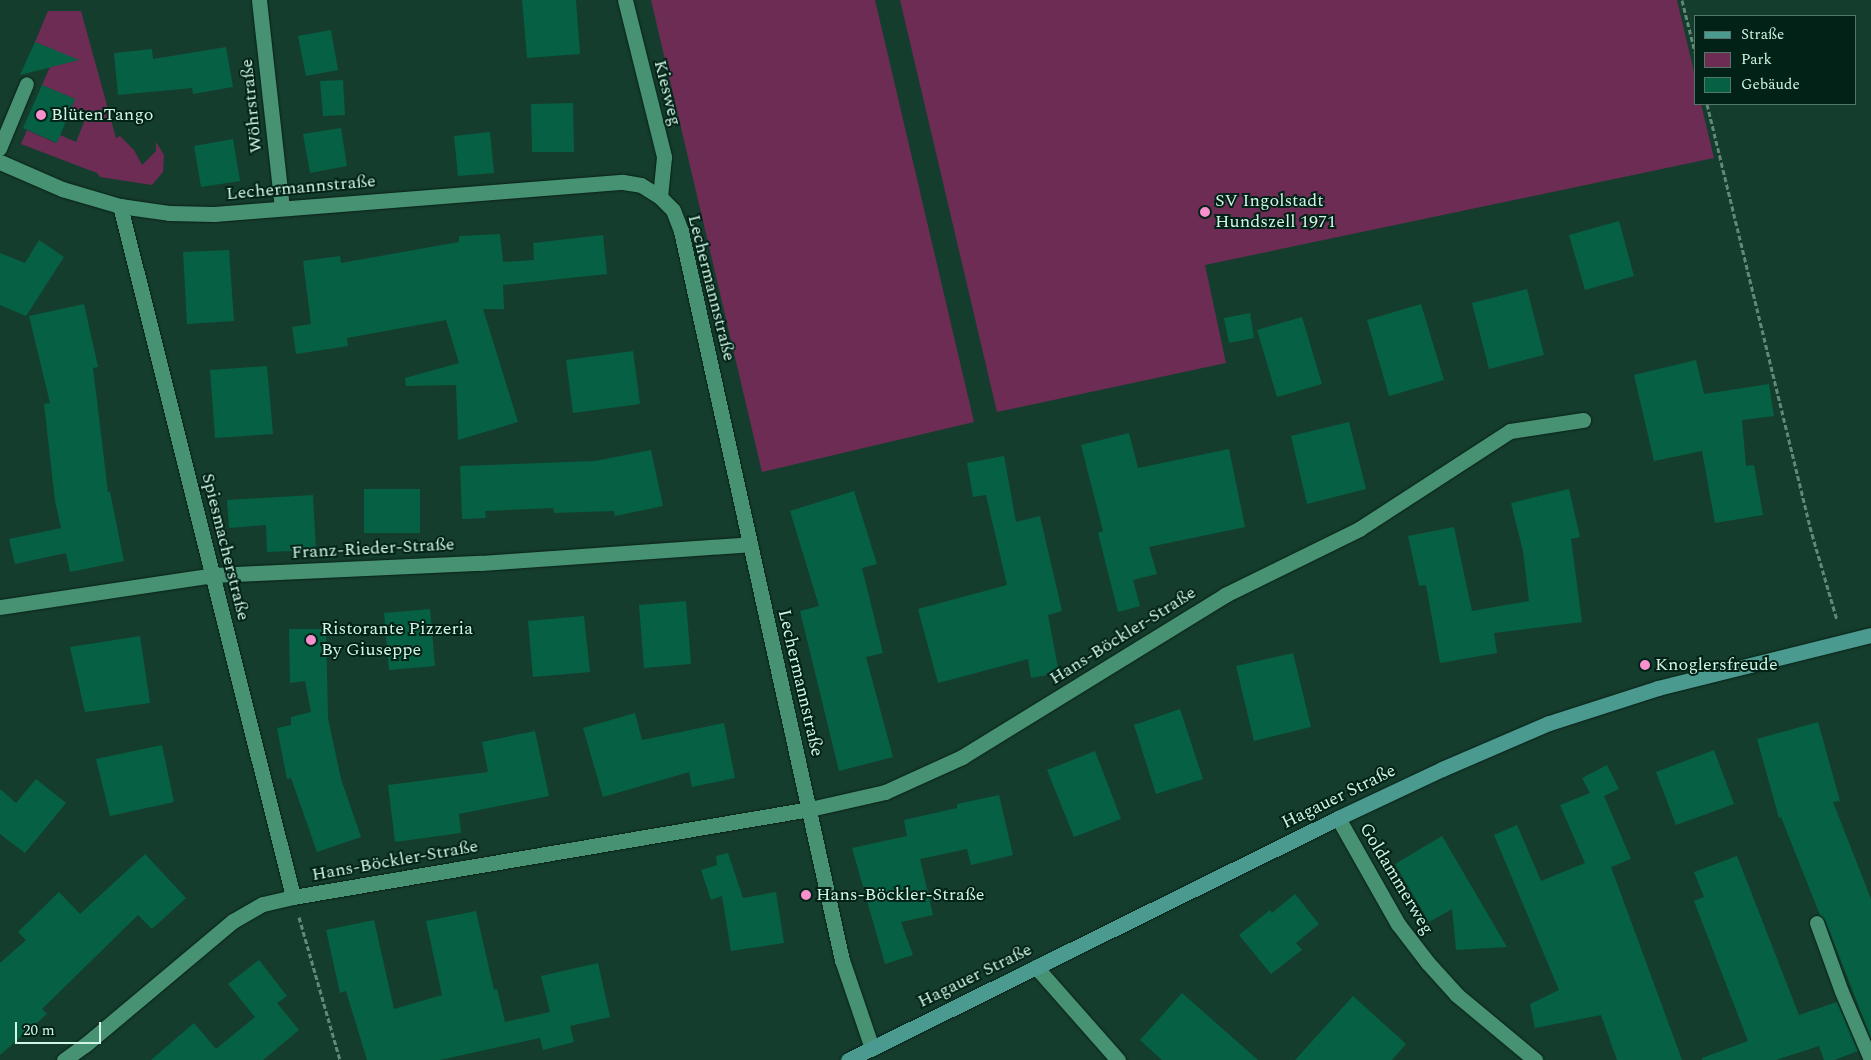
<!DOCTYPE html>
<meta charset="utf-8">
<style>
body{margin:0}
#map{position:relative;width:1871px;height:1060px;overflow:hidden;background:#153d2d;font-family:Spectral,serif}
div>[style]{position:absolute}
.green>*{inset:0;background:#6d2c54}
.building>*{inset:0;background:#066044}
.path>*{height:3px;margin-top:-1.5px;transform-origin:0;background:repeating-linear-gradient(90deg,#628878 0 5px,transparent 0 7.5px)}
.roads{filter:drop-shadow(0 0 1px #092118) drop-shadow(0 0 1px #092118)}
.lane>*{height:14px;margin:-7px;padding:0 7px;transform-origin:7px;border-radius:7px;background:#479273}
.street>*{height:15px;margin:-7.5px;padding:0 7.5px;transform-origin:7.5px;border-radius:7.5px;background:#479273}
.secondary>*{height:15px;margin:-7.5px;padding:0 7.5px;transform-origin:7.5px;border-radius:7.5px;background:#4a9a8f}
.dots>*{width:14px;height:14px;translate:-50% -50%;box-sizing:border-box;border:2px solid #022217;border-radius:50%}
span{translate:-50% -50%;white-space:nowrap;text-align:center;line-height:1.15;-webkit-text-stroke:4px #022217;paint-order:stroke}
.street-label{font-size:18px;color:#d1f6e4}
.poi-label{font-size:18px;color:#d1f6e4}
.left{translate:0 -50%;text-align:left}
.legend{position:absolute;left:1694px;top:15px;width:162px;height:90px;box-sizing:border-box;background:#022217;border:1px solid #557769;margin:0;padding:6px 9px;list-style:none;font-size:15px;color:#d1f6e4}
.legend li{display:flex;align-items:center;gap:10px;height:25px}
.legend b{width:25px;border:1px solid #557769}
.scale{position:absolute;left:15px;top:1022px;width:86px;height:22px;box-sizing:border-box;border:2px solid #d1f6e4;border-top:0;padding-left:6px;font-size:15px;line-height:18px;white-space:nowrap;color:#d1f6e4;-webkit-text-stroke:4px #022217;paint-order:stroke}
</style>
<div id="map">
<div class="green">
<i style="clip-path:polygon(651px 0,875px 0,974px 422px,762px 472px)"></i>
<i style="clip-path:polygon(900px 0,1677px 0,1695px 76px,1695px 104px,1701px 104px,1714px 158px,1205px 265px,1226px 363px,997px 412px)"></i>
<i style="clip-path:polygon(48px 11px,81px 11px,116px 138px,120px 136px,134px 150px,142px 165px,156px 151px,156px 142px,164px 155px,163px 172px,152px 185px,100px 177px,97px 173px,21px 144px,27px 130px,56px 143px,60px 135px,76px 142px,87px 115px,71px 108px,75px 99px,42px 85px,57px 51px,35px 42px)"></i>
</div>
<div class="building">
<i style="clip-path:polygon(522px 0,576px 0,580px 54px,527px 58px)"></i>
<i style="clip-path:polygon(331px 30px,338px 70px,306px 76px,298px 36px)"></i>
<i style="clip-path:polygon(35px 42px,79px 60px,20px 75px)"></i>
<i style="clip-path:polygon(226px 47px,233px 87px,193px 94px,192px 88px,118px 95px,114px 53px,152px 49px,153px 59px)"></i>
<i style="clip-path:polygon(343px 80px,345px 115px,323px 116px,320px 81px)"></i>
<i style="clip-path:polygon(42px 85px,75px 99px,57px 143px,23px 128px)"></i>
<i style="clip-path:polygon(573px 103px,574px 152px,532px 152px,531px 104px)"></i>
<i style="clip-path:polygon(341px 128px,347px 166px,310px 173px,303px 134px)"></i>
<i style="clip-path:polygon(490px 132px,494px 173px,458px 176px,454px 136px)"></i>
<i style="clip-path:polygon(233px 139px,240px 181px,201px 187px,194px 146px)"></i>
<i style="clip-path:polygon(1619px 221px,1634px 276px,1585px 290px,1569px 235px)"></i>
<i style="clip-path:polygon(500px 234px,503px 262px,534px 260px,533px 243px,603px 235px,607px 274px,503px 285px,504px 309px,483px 309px,518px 422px,458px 440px,456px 385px,406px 386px,405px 378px,459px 363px,446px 320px,347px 338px,348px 346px,296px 354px,292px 327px,311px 324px,303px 261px,340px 256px,341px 263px,459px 242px,459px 236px)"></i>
<i style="clip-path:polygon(39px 240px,64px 257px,26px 316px,0 305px,0 253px,25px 263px)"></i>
<i style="clip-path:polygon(229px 250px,234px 321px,187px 324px,183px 252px)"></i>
<i style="clip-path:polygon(1527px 289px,1544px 355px,1489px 369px,1472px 303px)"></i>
<i style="clip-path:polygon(84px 304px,98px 367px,93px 368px,108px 492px,110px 492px,124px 561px,70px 572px,66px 553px,15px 564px,9px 539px,61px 528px,55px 501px,44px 404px,50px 403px,29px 316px)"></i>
<i style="clip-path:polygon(1421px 304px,1444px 380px,1389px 396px,1367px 320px)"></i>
<i style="clip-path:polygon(1250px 313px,1254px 338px,1229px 343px,1224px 318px)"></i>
<i style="clip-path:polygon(1302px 317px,1322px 384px,1277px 397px,1257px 330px)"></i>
<i style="clip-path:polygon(633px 351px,640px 404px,573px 413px,566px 360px)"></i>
<i style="clip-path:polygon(1696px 360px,1704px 394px,1769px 384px,1774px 416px,1742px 420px,1746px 466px,1754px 465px,1763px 515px,1715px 523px,1702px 451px,1654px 461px,1634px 375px)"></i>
<i style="clip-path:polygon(267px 366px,273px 434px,215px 438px,210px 370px)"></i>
<i style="clip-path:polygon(1349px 422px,1366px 489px,1307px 504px,1291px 436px)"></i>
<i style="clip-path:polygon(1129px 433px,1138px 468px,1229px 449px,1245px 527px,1149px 547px,1157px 574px,1133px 580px,1140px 606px,1118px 612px,1098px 533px,1103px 531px,1081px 445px)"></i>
<i style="clip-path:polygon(651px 450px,663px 506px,615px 516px,614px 511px,554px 513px,553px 508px,485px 511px,486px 518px,462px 519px,460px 466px,595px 461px)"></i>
<i style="clip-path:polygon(1004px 456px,1016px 522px,1040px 516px,1062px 611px,1048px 615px,1059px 673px,1031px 678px,1028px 659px,938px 683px,918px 609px,1007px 585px,986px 495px,973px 497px,967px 463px)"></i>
<i style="clip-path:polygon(364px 489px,420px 489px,420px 533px,364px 533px)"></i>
<i style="clip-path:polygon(1569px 489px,1580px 537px,1571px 539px,1582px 622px,1494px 633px,1497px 653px,1440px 663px,1426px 585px,1419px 586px,1408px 536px,1454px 527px,1472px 611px,1529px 601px,1523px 551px,1511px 503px)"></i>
<i style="clip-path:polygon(854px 491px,877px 564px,862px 568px,883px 653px,866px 657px,893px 757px,839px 771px,800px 611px,819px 606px,790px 511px)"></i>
<i style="clip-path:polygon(313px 495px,316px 550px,267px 552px,266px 525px,229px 528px,227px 500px)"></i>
<i style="clip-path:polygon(686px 601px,691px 664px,644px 668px,639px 605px)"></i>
<i style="clip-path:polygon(430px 609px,435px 666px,389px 670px,384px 613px)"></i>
<i style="clip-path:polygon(584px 616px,590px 672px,533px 677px,528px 621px)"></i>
<i style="clip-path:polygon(289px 629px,326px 629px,328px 718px,341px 779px,361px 837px,317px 852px,291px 778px,287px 779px,277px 728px,291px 725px,291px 717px,311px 712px,305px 681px,290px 683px)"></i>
<i style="clip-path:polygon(140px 636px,150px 703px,85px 712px,70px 647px)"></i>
<i style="clip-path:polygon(1293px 653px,1311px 727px,1254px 741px,1236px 666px)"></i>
<i style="clip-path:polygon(1180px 709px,1203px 779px,1156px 794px,1134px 725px)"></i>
<i style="clip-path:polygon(635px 713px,642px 740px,724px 723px,735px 778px,692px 787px,689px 772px,603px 797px,583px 728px)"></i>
<i style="clip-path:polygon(1818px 722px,1840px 801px,1833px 802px,1871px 899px,1871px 1038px,1825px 920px,1820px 915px,1781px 817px,1779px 818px,1757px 739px)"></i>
<i style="clip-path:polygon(535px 731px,549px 796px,459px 814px,461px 833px,395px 842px,388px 785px,488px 772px,482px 742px)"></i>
<i style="clip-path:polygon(162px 745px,174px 802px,110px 816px,96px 759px)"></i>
<i style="clip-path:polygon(1714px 750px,1734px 804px,1676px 825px,1656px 772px)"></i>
<i style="clip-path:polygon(1095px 751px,1121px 819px,1074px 837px,1047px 770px)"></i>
<i style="clip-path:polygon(1607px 765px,1619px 789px,1604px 796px,1631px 859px,1611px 867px,1682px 1060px,1617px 1060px,1601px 1015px,1535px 1028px,1530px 1004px,1559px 990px,1494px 835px,1517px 825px,1541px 881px,1585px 863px,1560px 805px,1590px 793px,1582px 778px)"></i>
<i style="clip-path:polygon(36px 779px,66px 803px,25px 853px,0 834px,0 789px,16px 803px)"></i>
<i style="clip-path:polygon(999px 795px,1013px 855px,971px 865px,967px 849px,920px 859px,933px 915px,901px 922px,913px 955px,885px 964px,852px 848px,907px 836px,904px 820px,957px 808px,957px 804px)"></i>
<i style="clip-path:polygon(1442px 836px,1507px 947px,1456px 950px,1452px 909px,1429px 922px,1395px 864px)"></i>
<i style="clip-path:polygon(728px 853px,743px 898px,776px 892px,784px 943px,731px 951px,722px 896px,711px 900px,701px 870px,717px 865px,716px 856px)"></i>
<i style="clip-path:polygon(145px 854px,186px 898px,152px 929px,138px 915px,42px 1009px,47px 1014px,0 1055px,0 963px,26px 940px,18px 932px,59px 892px,80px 914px)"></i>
<i style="clip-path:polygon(1737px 856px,1799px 1015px,1837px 1002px,1858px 1051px,1834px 1060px,1824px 1060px,1819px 1046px,1776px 1060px,1702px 1060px,1702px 1058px,1748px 1041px,1694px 901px,1704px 897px,1694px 872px)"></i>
<i style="clip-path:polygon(1295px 894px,1319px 924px,1296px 943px,1302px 950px,1271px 974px,1239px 935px,1270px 910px,1272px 913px)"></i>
<i style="clip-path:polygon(476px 911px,494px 990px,497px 989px,505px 1022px,550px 1012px,541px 976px,598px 963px,610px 1017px,570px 1026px,574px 1042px,543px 1050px,540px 1038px,440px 1060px,367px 1060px,346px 991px,340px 993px,326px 930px,374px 920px,394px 1009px,442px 995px,426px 921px)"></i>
<i style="clip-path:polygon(259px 960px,287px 996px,277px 1003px,299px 1030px,263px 1060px,151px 1060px,194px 1023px,216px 1049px,255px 1017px,228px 984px)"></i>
<i style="clip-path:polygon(1182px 993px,1258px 1060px,1162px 1060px,1140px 1040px)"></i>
<i style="clip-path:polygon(1353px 996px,1406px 1044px,1392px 1060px,1295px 1060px)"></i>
</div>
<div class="path">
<i style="left:1682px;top:0;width:54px;rotate:76deg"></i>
<i style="left:1707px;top:104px;width:443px;rotate:76.3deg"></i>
<i style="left:1812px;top:534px;width:90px;rotate:73.8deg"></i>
<i style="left:299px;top:917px;width:149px;rotate:74deg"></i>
</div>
<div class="roads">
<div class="lane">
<i style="left:0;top:149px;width:70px;rotate:-67.4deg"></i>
<i style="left:1817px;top:923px;width:73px;rotate:70.1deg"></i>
<i style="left:1842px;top:992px;width:74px;rotate:66.9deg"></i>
</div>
<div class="street">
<i style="left:259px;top:0;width:209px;rotate:83.7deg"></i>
<i style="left:625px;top:0;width:162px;rotate:76deg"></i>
<i style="left:664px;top:157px;width:40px;rotate:95.7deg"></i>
<i style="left:0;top:162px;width:68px;rotate:23.5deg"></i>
<i style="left:62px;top:189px;width:60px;rotate:16.3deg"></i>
<i style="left:120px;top:206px;width:49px;rotate:8.1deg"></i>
<i style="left:169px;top:213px;width:45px;rotate:1.3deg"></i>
<i style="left:214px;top:214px;width:410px;rotate:-4.5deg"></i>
<i style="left:623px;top:182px;width:18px;rotate:9deg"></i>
<i style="left:641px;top:185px;width:22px;rotate:32deg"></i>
<i style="left:660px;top:197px;width:18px;rotate:45deg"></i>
<i style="left:673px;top:210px;width:22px;rotate:69deg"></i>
<i style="left:681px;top:231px;width:747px;rotate:77.55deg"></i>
<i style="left:842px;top:960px;width:93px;rotate:71.2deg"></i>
<i style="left:120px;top:206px;width:712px;rotate:75.94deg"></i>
<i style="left:0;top:607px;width:215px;rotate:-8.5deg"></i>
<i style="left:213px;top:575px;width:268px;rotate:-2.6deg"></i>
<i style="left:481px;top:563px;width:270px;rotate:-4deg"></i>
<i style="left:1338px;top:818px;width:122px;rotate:60.5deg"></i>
<i style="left:1398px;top:924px;width:49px;rotate:52.4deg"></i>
<i style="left:1428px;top:963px;width:43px;rotate:47.8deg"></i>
<i style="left:1457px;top:995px;width:102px;rotate:39.8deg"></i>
<i style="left:1036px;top:967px;width:124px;rotate:48.6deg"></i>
<i style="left:64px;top:1060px;width:26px;rotate:-36deg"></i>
<i style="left:85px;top:1045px;width:193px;rotate:-40deg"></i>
<i style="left:233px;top:921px;width:34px;rotate:-30deg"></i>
<i style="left:263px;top:904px;width:31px;rotate:-13deg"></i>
<i style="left:293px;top:897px;width:524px;rotate:-9.66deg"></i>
<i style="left:810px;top:809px;width:77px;rotate:-12.8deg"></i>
<i style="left:885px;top:792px;width:85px;rotate:-24.4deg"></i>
<i style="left:962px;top:757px;width:309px;rotate:-31.6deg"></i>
<i style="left:1225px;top:595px;width:149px;rotate:-26.2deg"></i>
<i style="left:1359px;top:529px;width:180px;rotate:-33deg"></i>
<i style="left:1510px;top:431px;width:74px;rotate:-8.6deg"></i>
</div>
<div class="secondary">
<i style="left:848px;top:1060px;width:547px;rotate:-26.28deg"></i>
<i style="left:1338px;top:818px;width:115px;rotate:-25.2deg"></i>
<i style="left:1442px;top:769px;width:116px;rotate:-23.3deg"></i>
<i style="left:1549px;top:723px;width:114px;rotate:-17.8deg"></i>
<i style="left:1658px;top:688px;width:219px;rotate:-14deg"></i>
</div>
</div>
<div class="dots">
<i style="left:41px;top:115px;background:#f790cd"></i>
<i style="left:1205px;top:212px;background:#f790cd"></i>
<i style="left:311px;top:640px;background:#f790cd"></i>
<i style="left:1645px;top:665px;background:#f790cd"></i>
<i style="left:806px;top:895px;background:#f790cd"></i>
</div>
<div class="street-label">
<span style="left:667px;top:93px;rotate:76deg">Kiesweg</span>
<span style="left:252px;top:106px;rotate:-96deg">Wöhrstraße</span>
<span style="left:301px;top:188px;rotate:-5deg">Lechermannstraße</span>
<span style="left:711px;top:288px;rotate:76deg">Lechermannstraße</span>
<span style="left:225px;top:547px;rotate:76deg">Spiesmacherstraße</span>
<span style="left:373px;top:549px;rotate:-3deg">Franz-Rieder-Straße</span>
<span style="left:1123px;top:636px;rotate:-32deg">Hans-Böckler-Straße</span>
<span style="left:800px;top:683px;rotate:77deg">Lechermannstraße</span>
<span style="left:1339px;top:797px;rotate:-26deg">Hagauer Straße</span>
<span style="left:395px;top:861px;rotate:-10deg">Hans-Böckler-Straße</span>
<span style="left:1396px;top:879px;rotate:59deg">Goldammerweg</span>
<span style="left:975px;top:976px;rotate:-26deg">Hagauer Straße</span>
</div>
<div class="poi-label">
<span class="left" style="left:51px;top:115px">BlütenTango</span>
<span class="left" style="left:1215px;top:212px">SV Ingolstadt<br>Hundszell 1971</span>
<span class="left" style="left:321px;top:640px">Ristorante Pizzeria<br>By Giuseppe</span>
<span class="left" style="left:1655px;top:665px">Knoglersfreude</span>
<span class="left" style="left:816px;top:895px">Hans-Böckler-Straße</span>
</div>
<ul class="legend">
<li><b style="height:6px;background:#4a9a8f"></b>Straße</li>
<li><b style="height:14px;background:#6d2c54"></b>Park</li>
<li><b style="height:14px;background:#066044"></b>Gebäude</li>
</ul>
<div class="scale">20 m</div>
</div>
